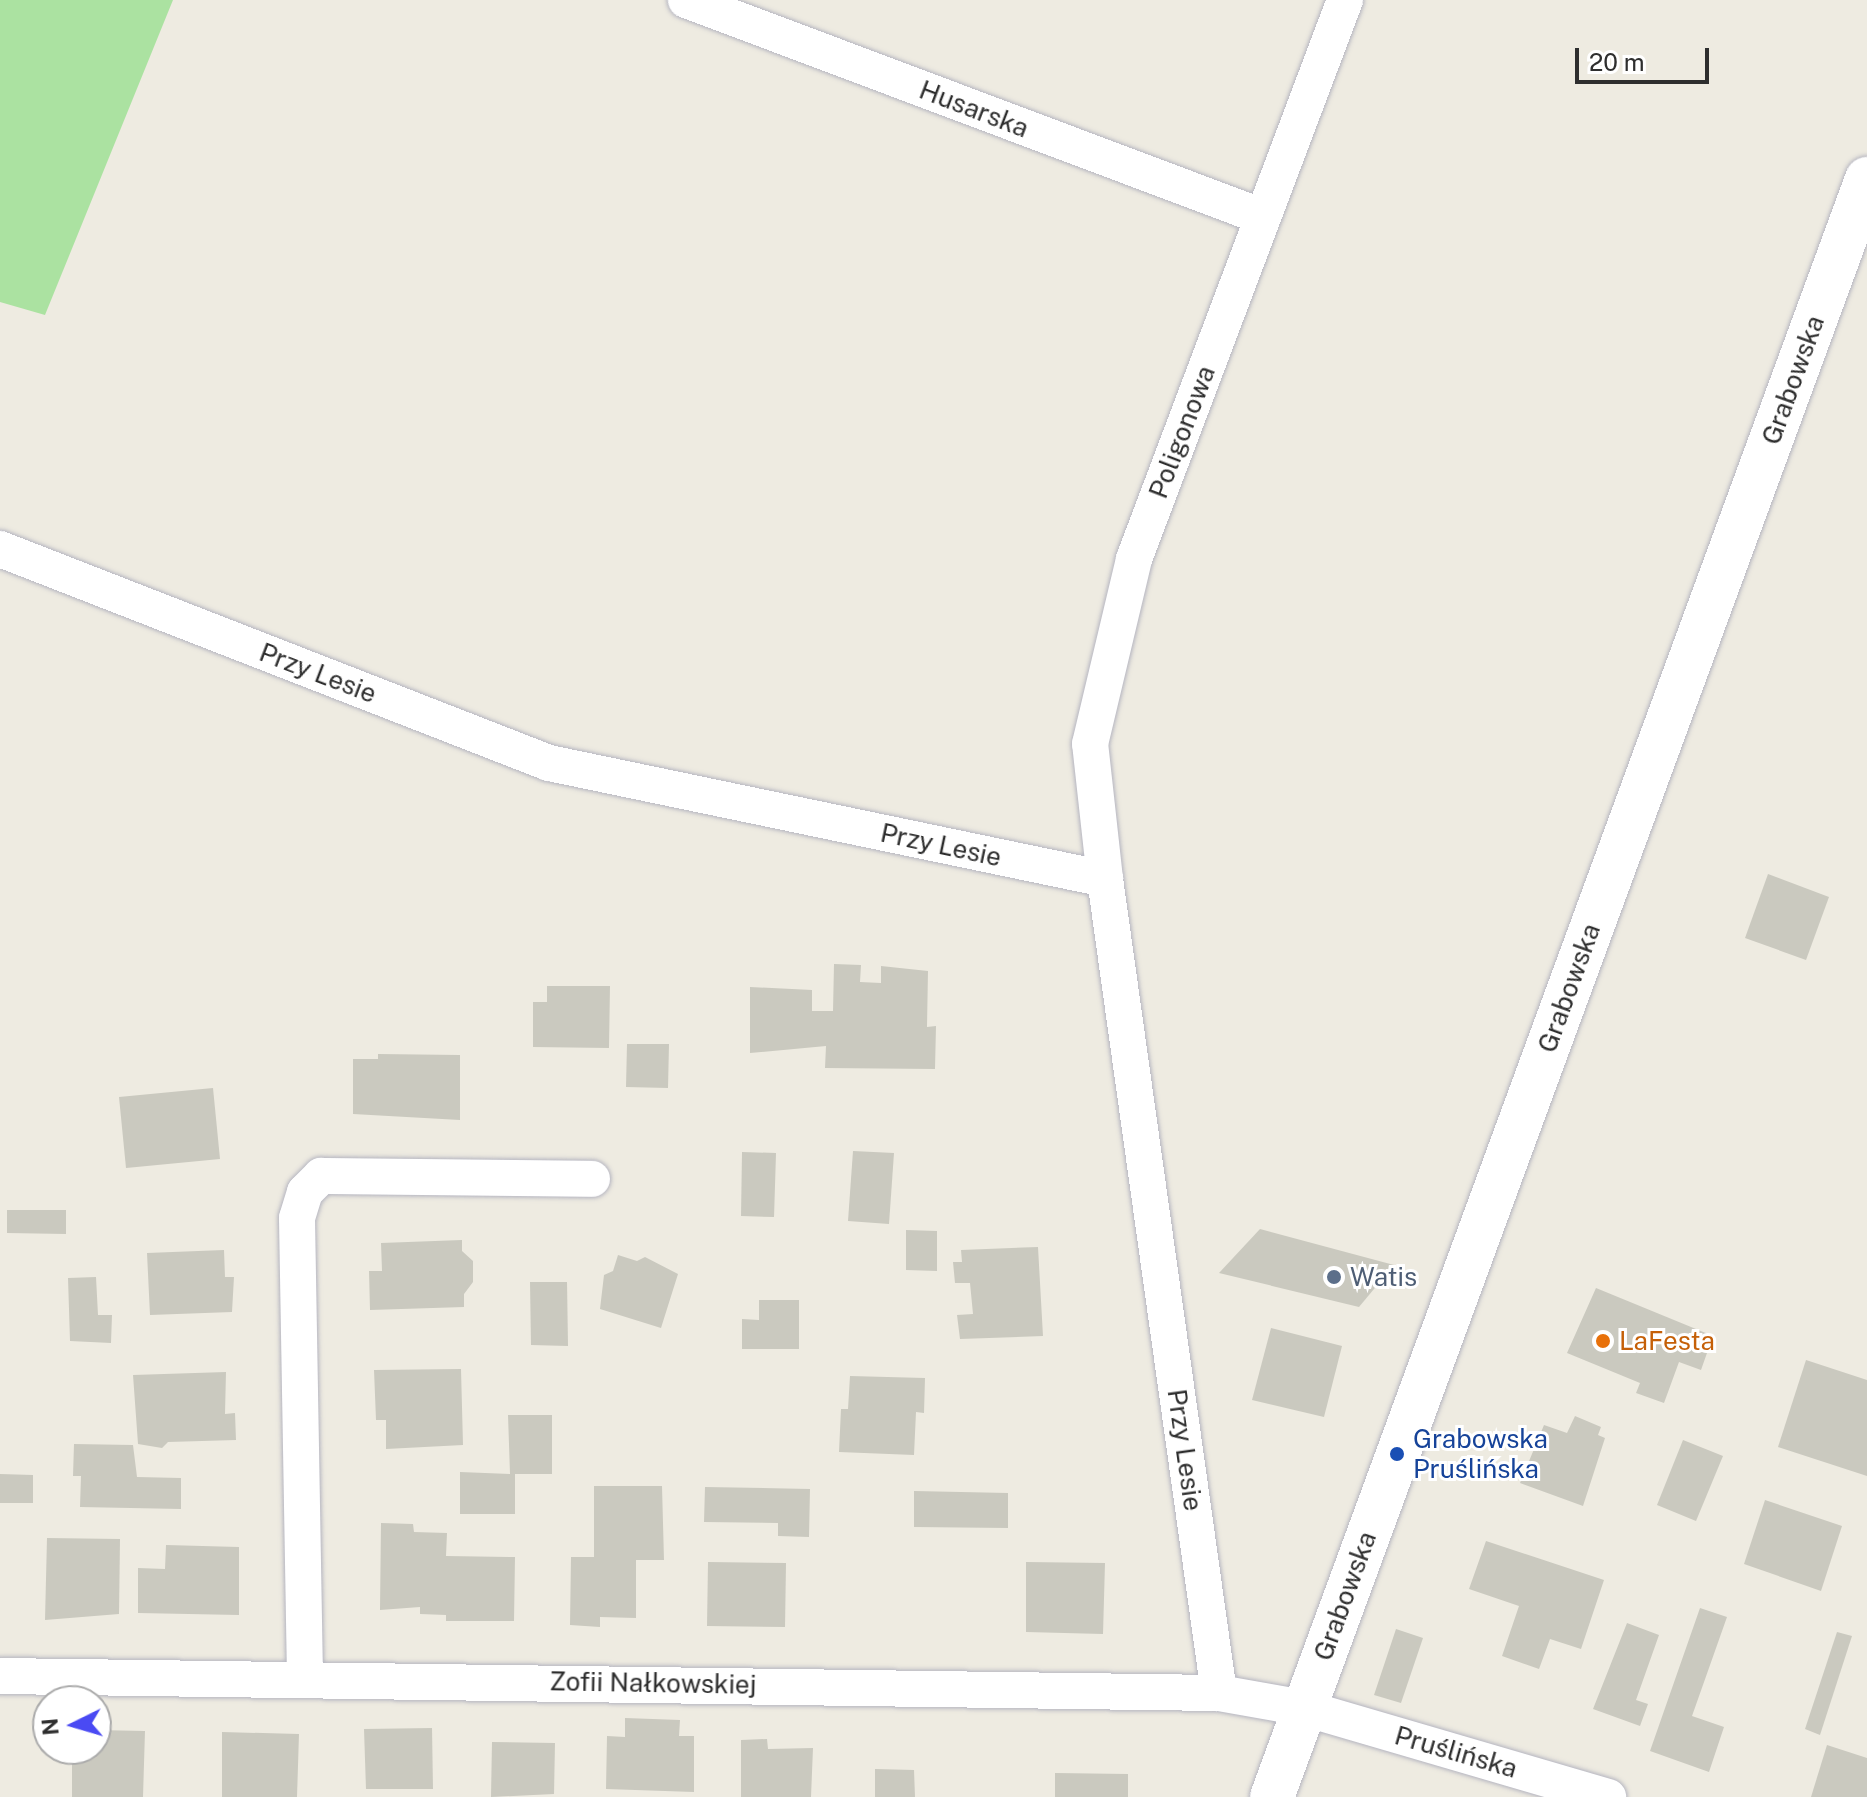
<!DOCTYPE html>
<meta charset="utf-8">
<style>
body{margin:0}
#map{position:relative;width:1867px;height:1797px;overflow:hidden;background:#eeebe1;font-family:"Public Sans",sans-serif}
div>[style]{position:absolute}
.green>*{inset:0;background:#abe2a1}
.building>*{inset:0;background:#cac9bf}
.roads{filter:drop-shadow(0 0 2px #b5b5c0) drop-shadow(0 0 2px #b5b5c0)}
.minor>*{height:36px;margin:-18px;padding:0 18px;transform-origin:18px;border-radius:18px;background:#fff}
.tertiary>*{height:44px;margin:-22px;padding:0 22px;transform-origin:22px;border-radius:22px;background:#fff}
.dots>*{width:22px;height:22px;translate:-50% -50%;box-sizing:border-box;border:4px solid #fff;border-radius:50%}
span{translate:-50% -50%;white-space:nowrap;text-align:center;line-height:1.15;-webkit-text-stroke:6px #fff;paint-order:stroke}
.street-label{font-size:26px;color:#2e2e2e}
.service-label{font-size:26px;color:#4e5e75}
.left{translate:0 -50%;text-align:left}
.food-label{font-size:26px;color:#c56008}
.transit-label{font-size:26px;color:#164399}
.north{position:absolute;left:32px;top:1685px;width:80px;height:80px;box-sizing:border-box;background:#fff;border:2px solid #ababab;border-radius:50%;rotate:265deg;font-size:22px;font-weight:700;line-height:32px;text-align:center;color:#2e2e2e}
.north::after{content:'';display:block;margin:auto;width:28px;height:36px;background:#4a4af3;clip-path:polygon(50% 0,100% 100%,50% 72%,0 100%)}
.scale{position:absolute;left:1575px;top:48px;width:134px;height:36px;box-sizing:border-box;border:4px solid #2e2e2e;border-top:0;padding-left:10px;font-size:24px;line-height:28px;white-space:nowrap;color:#2e2e2e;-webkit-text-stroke:6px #fff;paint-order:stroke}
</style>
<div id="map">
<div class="green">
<i style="clip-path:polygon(0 0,173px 0,45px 315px,0 302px)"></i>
</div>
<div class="building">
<i style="clip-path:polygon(1768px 874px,1829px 897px,1806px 960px,1745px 938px)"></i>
<i style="clip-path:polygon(834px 964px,861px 965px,860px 982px,881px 983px,881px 966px,928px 971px,927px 1027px,936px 1026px,935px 1069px,825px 1068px,826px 1046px,750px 1053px,750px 987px,812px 990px,812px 1011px,833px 1011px)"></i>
<i style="clip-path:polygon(547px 986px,610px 986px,609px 1048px,533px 1047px,533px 1002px,547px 1002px)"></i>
<i style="clip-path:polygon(627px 1044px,669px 1044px,668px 1088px,626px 1087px)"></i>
<i style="clip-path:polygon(378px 1054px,460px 1055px,460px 1120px,353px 1114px,353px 1059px,378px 1059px)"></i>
<i style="clip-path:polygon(213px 1088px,220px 1159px,126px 1168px,119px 1097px)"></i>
<i style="clip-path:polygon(853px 1151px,894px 1153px,889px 1224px,848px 1221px)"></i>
<i style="clip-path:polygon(742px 1152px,776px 1153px,774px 1217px,741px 1216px)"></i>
<i style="clip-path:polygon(7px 1210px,66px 1210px,66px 1234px,7px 1233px)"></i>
<i style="clip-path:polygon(1260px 1229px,1394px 1265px,1359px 1307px,1219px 1273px)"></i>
<i style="clip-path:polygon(906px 1230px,937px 1231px,937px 1271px,906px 1270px)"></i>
<i style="clip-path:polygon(462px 1240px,462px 1251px,473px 1261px,473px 1282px,464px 1294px,464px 1307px,370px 1310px,369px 1271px,382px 1271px,381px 1243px)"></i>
<i style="clip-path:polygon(1038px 1247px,1043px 1336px,960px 1339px,957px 1315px,973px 1314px,970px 1283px,955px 1283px,953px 1262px,962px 1262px,961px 1250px)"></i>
<i style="clip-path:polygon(224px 1250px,225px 1277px,234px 1277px,232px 1312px,150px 1315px,147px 1253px)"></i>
<i style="clip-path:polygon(618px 1255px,637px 1261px,645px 1257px,678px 1274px,661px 1328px,600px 1309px,604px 1275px,613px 1271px)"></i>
<i style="clip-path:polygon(96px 1277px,98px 1315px,112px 1315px,111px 1343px,70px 1341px,68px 1278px)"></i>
<i style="clip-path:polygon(530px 1282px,567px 1282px,568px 1346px,531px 1345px)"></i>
<i style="clip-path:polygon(1596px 1288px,1713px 1336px,1701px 1370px,1679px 1362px,1664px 1403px,1636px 1393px,1640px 1383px,1567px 1353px)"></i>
<i style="clip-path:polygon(759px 1300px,799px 1300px,799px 1349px,742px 1349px,742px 1319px,759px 1320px)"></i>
<i style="clip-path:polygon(1271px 1328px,1342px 1346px,1324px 1417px,1252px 1400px)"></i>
<i style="clip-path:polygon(1806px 1360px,1867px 1380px,1867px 1476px,1778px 1447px)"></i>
<i style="clip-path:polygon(461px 1369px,463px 1445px,386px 1449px,386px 1420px,376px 1420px,374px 1370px)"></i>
<i style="clip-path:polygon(226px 1372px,225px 1414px,235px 1413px,236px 1440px,168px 1442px,162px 1448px,138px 1444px,133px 1375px)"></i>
<i style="clip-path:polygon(850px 1376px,925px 1378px,924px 1413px,916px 1412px,914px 1455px,839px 1452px,841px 1409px,848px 1409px)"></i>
<i style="clip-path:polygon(508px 1415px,552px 1415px,552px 1474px,515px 1474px,515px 1514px,460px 1514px,460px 1472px,510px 1474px)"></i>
<i style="clip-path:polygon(1575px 1416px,1601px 1427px,1598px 1435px,1605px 1438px,1583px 1506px,1520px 1483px,1544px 1425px,1567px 1433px)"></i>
<i style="clip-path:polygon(1683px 1440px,1723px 1456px,1696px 1521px,1657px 1505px)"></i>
<i style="clip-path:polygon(74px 1444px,133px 1445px,137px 1477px,181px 1478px,181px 1509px,80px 1507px,81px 1476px,73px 1476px)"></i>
<i style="clip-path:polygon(0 1474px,33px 1475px,33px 1503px,0 1503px)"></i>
<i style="clip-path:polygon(594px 1486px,662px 1486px,664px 1560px,636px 1560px,636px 1618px,600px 1617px,600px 1627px,570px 1625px,571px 1557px,594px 1557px)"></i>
<i style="clip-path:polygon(705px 1487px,810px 1489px,809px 1537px,778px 1536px,778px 1523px,704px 1522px)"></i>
<i style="clip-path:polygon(914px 1491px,1008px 1493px,1008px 1528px,914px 1527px)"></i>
<i style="clip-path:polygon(1765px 1500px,1842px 1526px,1821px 1591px,1744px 1564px)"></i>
<i style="clip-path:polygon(381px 1523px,413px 1524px,414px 1532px,447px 1533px,446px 1556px,515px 1557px,514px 1621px,446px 1621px,446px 1615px,420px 1614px,420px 1607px,380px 1610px)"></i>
<i style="clip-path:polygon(47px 1538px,120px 1539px,119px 1614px,45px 1620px)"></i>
<i style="clip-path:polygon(1486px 1541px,1604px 1580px,1581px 1649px,1550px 1639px,1539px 1669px,1502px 1656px,1519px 1606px,1469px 1589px)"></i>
<i style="clip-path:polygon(166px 1545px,239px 1547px,239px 1615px,138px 1613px,138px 1568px,165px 1569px)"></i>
<i style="clip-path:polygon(708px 1562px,786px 1563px,785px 1627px,707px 1626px)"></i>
<i style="clip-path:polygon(1026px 1562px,1105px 1563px,1103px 1634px,1026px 1632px)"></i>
<i style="clip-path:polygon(1700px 1608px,1727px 1617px,1692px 1716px,1724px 1727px,1709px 1772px,1650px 1751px)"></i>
<i style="clip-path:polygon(1627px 1623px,1659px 1635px,1636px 1700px,1648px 1704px,1640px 1726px,1593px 1709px)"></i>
<i style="clip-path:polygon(1396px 1629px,1423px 1638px,1401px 1703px,1374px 1695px)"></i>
<i style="clip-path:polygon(1837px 1632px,1852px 1636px,1820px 1735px,1805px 1729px)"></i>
<i style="clip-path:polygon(625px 1718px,680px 1720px,679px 1736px,694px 1736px,694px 1792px,606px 1789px,607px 1736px,625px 1737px)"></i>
<i style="clip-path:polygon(432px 1728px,433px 1789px,366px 1789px,364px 1729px)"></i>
<i style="clip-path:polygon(96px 1730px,145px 1731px,143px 1797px,72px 1797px,72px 1749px,96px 1749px)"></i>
<i style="clip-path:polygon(222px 1732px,299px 1734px,297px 1797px,222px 1797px)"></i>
<i style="clip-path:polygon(767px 1739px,768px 1749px,813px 1748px,811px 1797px,741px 1797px,741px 1740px)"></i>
<i style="clip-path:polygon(492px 1742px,555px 1743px,554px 1794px,491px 1797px)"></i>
<i style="clip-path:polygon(1827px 1745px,1867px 1758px,1867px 1797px,1811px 1797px)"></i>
<i style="clip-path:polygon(875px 1769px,914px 1770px,915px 1797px,875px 1797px)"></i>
<i style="clip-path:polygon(1055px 1773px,1128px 1774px,1128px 1797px,1055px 1797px)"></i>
</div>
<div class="roads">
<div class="minor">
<i style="left:686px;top:0;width:616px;rotate:20.61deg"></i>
<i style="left:0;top:549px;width:589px;rotate:21.3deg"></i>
<i style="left:549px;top:763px;width:568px;rotate:11.78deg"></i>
<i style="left:1105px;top:879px;width:822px;rotate:82.03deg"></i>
<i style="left:1105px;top:879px;width:136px;rotate:-96.3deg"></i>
<i style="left:1090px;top:744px;width:190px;rotate:-76.6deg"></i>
<i style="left:1134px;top:559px;width:597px;rotate:-69.32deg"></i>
<i style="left:0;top:1676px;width:1219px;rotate:0.8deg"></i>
<i style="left:1219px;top:1693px;width:86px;rotate:10deg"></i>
<i style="left:1304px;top:1708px;width:317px;rotate:16.3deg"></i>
<i style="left:305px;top:1677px;width:459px;rotate:-91deg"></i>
<i style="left:297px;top:1218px;width:27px;rotate:-73deg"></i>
<i style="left:305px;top:1192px;width:23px;rotate:-45deg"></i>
<i style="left:321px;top:1176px;width:271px;rotate:0.6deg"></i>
</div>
<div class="tertiary">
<i style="left:1272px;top:1797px;width:1724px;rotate:-69.81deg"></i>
</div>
</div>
<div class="dots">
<i style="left:1334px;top:1277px;background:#5c6f8a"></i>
<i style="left:1603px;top:1341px;background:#e8710a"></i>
<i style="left:1397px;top:1454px;background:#1a4fb4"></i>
</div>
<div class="street-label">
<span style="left:974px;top:109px;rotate:21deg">Husarska</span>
<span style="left:1793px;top:380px;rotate:-70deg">Grabowska</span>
<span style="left:1182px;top:432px;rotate:-69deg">Poligonowa</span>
<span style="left:318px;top:673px;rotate:21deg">Przy Lesie</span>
<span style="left:941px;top:845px;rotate:12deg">Przy Lesie</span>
<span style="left:1569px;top:988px;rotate:-70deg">Grabowska</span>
<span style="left:1185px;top:1450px;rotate:82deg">Przy Lesie</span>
<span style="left:1345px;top:1596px;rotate:-70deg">Grabowska</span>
<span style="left:653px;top:1683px;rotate:1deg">Zofii Nałkowskiej</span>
<span style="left:1456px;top:1752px;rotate:16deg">Pruślińska</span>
</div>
<div class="service-label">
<span class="left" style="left:1350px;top:1277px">Watis</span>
</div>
<div class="food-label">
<span class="left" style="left:1619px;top:1341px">LaFesta</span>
</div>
<div class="transit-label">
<span class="left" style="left:1413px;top:1454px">Grabowska<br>Pruślińska</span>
</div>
<div class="north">N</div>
<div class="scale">20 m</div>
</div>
